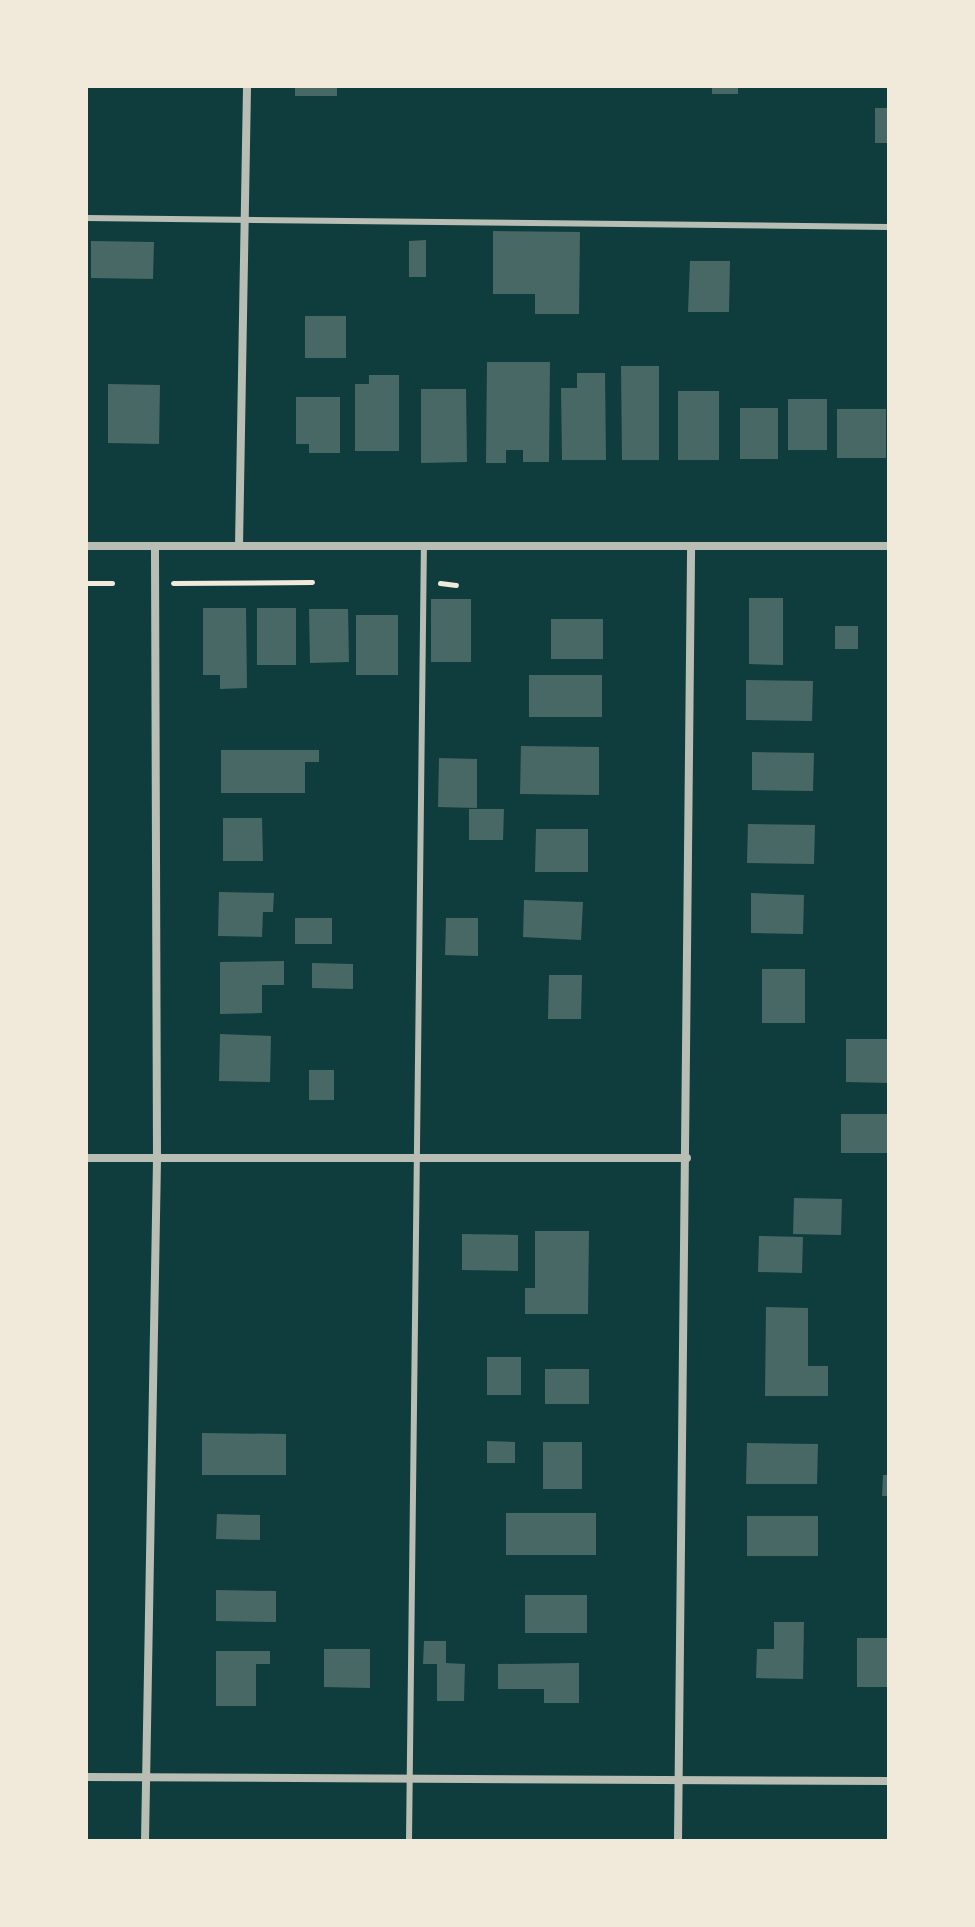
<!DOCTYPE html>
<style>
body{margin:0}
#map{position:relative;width:975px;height:1927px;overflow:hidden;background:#0f3d3e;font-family:"Work Sans",sans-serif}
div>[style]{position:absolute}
.building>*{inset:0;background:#486865}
.path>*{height:5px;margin:-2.5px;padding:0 2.5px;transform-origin:2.5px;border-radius:2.5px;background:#f1e9da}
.service>*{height:6px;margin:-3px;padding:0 3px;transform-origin:3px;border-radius:3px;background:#b8beb3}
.minor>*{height:8px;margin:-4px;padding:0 4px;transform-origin:4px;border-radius:4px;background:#b8beb3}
span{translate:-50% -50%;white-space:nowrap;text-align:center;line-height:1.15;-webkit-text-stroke:6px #f1e9da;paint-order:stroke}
.frame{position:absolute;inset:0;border:88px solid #f1e9da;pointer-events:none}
</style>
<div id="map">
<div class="building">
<i style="clip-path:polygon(295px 86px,337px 86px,337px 96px,295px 96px)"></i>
<i style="clip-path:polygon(712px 86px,738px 86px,738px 94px,712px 94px)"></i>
<i style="clip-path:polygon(875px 108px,889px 108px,889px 143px,875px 143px)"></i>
<i style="clip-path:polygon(493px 231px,580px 232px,579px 314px,535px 314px,535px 294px,493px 294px)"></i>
<i style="clip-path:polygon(426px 240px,426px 277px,409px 277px,409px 241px)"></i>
<i style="clip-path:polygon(91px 241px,154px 242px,153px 279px,91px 278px)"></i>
<i style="clip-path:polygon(690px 261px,730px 261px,729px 312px,688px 312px)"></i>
<i style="clip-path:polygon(305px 316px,346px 316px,346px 358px,305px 358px)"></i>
<i style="clip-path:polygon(487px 362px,550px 362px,549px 462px,523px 462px,523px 450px,506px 450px,506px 463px,486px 463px)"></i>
<i style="clip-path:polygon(621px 366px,659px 366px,659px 460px,622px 460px)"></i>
<i style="clip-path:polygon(577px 373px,605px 373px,606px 460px,562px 460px,561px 388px,577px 388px)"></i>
<i style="clip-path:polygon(369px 375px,399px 375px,399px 451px,355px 451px,355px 384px,369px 384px)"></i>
<i style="clip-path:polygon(108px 384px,160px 385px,159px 444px,108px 443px)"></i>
<i style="clip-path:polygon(421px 389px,466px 389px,467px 462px,421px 463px)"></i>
<i style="clip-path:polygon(678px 391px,719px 391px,719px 460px,678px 460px)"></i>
<i style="clip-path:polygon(296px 397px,340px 397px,340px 453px,309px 453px,309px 444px,296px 444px)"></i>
<i style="clip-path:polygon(788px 399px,827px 399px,827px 450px,788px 450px)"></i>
<i style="clip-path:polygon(740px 408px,778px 408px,778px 459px,740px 459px)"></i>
<i style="clip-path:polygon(837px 409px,886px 409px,886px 458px,837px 458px)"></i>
<i style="clip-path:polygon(749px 598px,783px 598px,783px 665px,749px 664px)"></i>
<i style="clip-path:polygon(431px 599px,471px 599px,471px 662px,431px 662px)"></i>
<i style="clip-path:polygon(203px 608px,246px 608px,247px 688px,220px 689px,220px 675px,203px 675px)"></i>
<i style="clip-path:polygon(257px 608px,296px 608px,296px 665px,257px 665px)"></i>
<i style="clip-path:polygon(309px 609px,348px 609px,349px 662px,310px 663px)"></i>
<i style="clip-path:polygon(356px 615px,398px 615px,398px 675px,356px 675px)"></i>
<i style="clip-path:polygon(551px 619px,603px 619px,603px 659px,551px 659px)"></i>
<i style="clip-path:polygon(835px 626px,858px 626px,858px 649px,835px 649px)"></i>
<i style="clip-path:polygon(529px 675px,602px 675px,602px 717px,529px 717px)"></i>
<i style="clip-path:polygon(746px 680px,813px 681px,812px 721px,746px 720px)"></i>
<i style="clip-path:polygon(521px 746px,599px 747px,599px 795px,520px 794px)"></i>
<i style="clip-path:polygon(221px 750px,319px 750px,319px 762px,305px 762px,305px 793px,221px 793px)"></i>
<i style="clip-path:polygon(752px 752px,814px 753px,813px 791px,752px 790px)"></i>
<i style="clip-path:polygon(439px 758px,477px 759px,477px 808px,438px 807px)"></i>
<i style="clip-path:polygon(469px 809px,504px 809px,503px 840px,469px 840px)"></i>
<i style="clip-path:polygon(223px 818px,262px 818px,263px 861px,223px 861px)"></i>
<i style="clip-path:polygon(748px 824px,815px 825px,814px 864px,747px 863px)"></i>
<i style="clip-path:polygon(536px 829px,588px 829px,588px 872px,535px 872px)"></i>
<i style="clip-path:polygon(219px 892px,274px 893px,273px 912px,263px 912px,262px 937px,218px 936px)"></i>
<i style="clip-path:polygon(751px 893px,804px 895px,803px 934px,751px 933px)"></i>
<i style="clip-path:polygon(524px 900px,583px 902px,581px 940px,523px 937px)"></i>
<i style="clip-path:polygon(295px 918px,332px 918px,332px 944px,295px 944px)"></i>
<i style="clip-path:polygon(446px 918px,478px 918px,478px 956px,445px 955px)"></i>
<i style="clip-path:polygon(284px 961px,284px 985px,262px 985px,262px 1013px,220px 1014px,220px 962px)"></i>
<i style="clip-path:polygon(312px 963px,353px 964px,353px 989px,312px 988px)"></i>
<i style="clip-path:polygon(762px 969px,805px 969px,805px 1023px,762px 1023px)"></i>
<i style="clip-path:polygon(549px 975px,582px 975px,581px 1019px,548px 1019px)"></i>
<i style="clip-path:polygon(220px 1034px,271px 1036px,270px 1082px,219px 1081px)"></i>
<i style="clip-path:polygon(846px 1039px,889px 1039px,889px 1083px,846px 1082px)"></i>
<i style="clip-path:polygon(309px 1070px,334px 1070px,334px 1100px,309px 1100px)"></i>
<i style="clip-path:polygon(841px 1114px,889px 1114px,889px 1153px,841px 1153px)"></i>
<i style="clip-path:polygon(794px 1198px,842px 1199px,841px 1235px,793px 1234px)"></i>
<i style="clip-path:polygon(535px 1231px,589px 1231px,588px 1314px,525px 1314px,525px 1288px,535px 1288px)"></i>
<i style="clip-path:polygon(462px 1234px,518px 1235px,518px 1271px,462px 1270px)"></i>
<i style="clip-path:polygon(759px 1236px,803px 1237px,802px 1273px,758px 1272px)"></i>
<i style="clip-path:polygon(766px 1307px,808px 1308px,808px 1366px,828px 1366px,828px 1396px,765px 1396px)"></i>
<i style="clip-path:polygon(487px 1357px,521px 1357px,521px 1395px,487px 1395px)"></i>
<i style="clip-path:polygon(545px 1369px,589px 1369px,589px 1404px,545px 1404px)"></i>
<i style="clip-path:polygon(202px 1433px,286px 1434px,286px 1475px,202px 1475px)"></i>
<i style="clip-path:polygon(487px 1441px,515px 1442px,515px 1463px,487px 1463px)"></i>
<i style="clip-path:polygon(543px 1442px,582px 1442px,582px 1489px,543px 1489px)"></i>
<i style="clip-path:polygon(747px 1443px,818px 1444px,817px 1484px,746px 1484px)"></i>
<i style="clip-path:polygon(883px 1475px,889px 1475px,889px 1496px,882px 1496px)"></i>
<i style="clip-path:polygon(506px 1513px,596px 1513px,596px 1555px,506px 1555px)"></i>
<i style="clip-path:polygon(217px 1514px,260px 1515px,260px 1540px,216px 1539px)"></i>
<i style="clip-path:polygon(747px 1516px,818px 1516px,818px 1556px,747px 1556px)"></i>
<i style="clip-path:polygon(216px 1590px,276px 1591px,276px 1622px,216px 1621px)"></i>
<i style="clip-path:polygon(525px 1595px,587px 1595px,587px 1633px,525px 1633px)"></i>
<i style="clip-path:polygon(774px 1622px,804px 1622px,803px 1679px,756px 1678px,757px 1649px,774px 1649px)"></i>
<i style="clip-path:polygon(857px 1638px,889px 1638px,889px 1687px,857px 1687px)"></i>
<i style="clip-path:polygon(424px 1641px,446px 1641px,446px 1663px,465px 1664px,464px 1701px,437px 1701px,437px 1664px,423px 1664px)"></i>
<i style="clip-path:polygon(324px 1649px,370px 1649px,370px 1688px,324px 1687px)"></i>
<i style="clip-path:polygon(216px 1651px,270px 1651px,270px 1664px,256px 1664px,256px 1706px,216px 1706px)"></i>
<i style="clip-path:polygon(579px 1663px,579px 1703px,544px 1703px,544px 1689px,498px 1689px,498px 1664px)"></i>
</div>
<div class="path">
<i style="left:86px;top:583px;width:26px"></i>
<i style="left:173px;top:583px;width:139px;rotate:-0.4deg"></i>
<i style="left:440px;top:583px;width:16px;rotate:7deg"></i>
</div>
<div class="service">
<i style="left:86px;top:218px;width:803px;rotate:0.64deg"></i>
<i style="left:409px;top:1841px;width:1295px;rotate:-89.34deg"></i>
</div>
<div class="minor">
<i style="left:86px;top:546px;width:803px"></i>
<i style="left:239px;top:546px;width:460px;rotate:-89deg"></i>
<i style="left:86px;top:1158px;width:601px"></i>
<i style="left:86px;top:1777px;width:803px;rotate:0.29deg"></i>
<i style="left:145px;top:1841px;width:683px;rotate:-88.99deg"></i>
<i style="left:157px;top:1158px;width:612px;rotate:-90.19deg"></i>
<i style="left:678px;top:1841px;width:1295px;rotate:-89.42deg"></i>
</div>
<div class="frame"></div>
</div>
